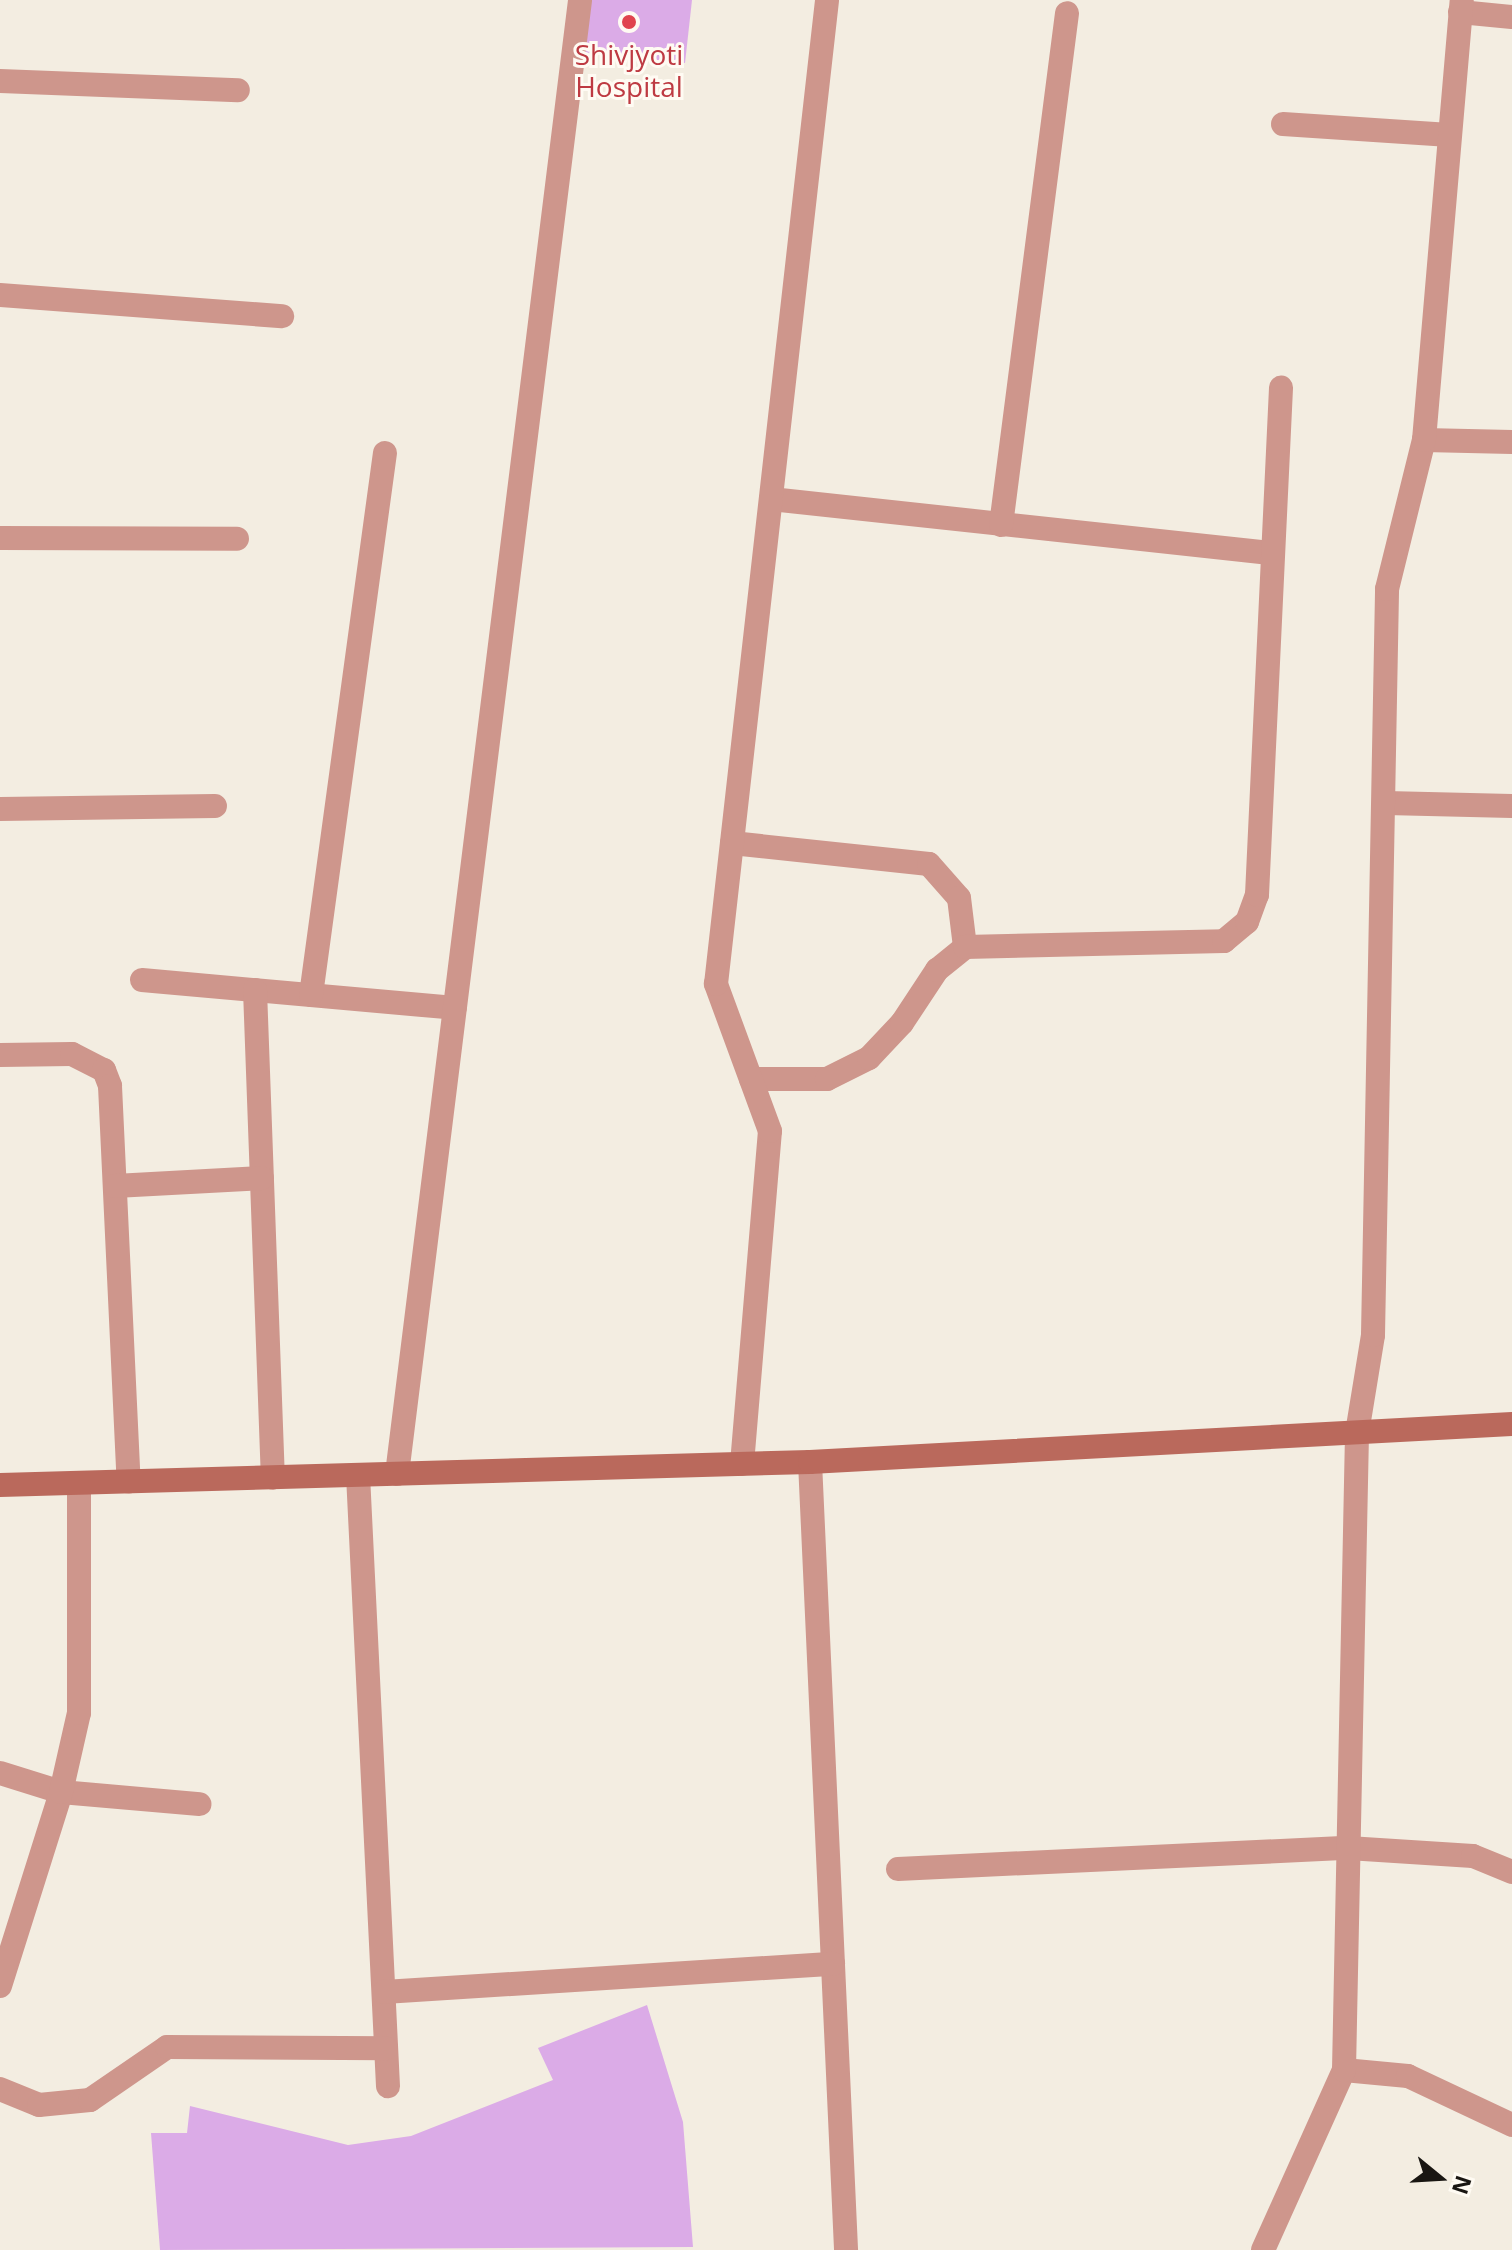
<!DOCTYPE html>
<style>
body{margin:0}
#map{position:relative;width:1512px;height:2250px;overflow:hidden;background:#f3ede1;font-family:"Open Sans",sans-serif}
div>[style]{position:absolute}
.building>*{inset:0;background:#dbabe7}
.street>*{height:24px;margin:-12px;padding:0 12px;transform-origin:12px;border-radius:12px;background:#ce968c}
.secondary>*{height:24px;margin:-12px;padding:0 12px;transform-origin:12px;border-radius:12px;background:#ba695c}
.dots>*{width:22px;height:22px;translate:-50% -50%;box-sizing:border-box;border:4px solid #fffbf3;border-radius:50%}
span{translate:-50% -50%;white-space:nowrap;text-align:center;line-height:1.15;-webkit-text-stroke:6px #fffbf3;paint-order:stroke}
.health-label{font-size:28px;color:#be3a42}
.north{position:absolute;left:1400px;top:2138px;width:80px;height:80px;-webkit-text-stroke:6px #fffbf3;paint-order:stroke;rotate:108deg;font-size:22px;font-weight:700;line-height:32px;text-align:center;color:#191612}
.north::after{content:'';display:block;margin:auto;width:28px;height:36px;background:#191612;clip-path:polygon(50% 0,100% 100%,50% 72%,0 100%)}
</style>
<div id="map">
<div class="building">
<i style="clip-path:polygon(587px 0,692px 0,685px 63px,581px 52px)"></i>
<i style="clip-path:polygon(647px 2005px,683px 2122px,693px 2247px,160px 2250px,151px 2133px,187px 2133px,190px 2106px,348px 2145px,411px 2136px,553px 2080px,538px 2048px)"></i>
</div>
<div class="street">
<i style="left:1460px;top:12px;width:52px;rotate:5.5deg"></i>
<i style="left:0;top:81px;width:238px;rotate:2.2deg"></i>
<i style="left:1283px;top:124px;width:167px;rotate:3.8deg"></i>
<i style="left:0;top:295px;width:283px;rotate:4.3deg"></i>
<i style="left:1424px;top:440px;width:88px;rotate:1.3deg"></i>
<i style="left:771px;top:499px;width:502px;rotate:6.18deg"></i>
<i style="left:1001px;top:525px;width:516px;rotate:-82.65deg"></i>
<i style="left:0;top:538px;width:237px;rotate:0.2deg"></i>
<i style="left:1386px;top:803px;width:126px;rotate:1.4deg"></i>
<i style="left:0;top:809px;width:215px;rotate:-0.8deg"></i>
<i style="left:732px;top:843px;width:198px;rotate:6.1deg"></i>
<i style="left:929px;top:864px;width:45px;rotate:48.6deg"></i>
<i style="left:959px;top:898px;width:49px;rotate:83deg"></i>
<i style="left:142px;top:980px;width:314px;rotate:5.1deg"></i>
<i style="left:255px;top:990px;width:488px;rotate:87.9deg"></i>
<i style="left:311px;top:995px;width:547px;rotate:-82.23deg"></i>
<i style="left:0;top:1055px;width:72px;rotate:-0.8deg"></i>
<i style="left:72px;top:1054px;width:36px;rotate:27deg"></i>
<i style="left:104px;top:1070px;width:17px;rotate:69deg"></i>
<i style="left:110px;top:1086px;width:396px;rotate:87.3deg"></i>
<i style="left:751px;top:1079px;width:76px"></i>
<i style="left:827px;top:1079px;width:47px;rotate:-26.6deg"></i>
<i style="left:869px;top:1058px;width:48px;rotate:-46.7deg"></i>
<i style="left:902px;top:1023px;width:64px;rotate:-56.6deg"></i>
<i style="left:937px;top:970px;width:36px;rotate:-39deg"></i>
<i style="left:965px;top:947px;width:259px;rotate:-1.3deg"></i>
<i style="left:1224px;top:941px;width:30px;rotate:-40deg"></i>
<i style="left:1247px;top:922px;width:29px;rotate:-70deg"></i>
<i style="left:1257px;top:895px;width:508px;rotate:-87.29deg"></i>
<i style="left:115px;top:1186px;width:147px;rotate:-3.1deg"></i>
<i style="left:810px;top:1462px;width:789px;rotate:87.38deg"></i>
<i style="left:742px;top:1464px;width:334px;rotate:-85.2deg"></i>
<i style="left:770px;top:1131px;width:157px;rotate:-110.2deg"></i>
<i style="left:716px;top:984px;width:990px;rotate:-83.56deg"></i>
<i style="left:397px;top:1474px;width:1485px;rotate:-82.92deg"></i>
<i style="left:358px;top:1475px;width:612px;rotate:87.19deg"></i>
<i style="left:0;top:1773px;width:64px;rotate:17.3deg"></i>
<i style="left:61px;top:1792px;width:139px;rotate:5deg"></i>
<i style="left:898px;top:1869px;width:450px;rotate:-2.7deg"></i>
<i style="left:1348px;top:1848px;width:125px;rotate:3.7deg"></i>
<i style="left:1473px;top:1856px;width:42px;rotate:22.3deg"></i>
<i style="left:0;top:1986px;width:203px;rotate:-72.5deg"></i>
<i style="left:61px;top:1792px;width:81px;rotate:-77.2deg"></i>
<i style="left:79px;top:1713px;width:230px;rotate:-90deg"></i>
<i style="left:384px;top:1992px;width:450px;rotate:-3.6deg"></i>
<i style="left:1344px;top:2070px;width:64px;rotate:5.4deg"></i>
<i style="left:1408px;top:2076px;width:115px;rotate:25.2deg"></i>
<i style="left:0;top:2089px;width:42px;rotate:22.3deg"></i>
<i style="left:39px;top:2105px;width:51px;rotate:-5.6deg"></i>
<i style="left:90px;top:2100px;width:93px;rotate:-34.5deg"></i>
<i style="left:167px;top:2047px;width:219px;rotate:0.3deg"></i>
<i style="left:1263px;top:2250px;width:197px;rotate:-65.8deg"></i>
<i style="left:1344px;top:2070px;width:637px;rotate:-88.83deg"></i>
<i style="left:1357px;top:1433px;width:99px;rotate:-80.7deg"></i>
<i style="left:1373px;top:1335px;width:746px;rotate:-88.92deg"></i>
<i style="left:1387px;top:589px;width:154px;rotate:-76.1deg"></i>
<i style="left:1424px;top:440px;width:442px;rotate:-85.1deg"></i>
</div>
<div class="secondary">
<i style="left:0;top:1485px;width:810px;rotate:-1.63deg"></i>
<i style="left:810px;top:1462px;width:703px;rotate:-3.1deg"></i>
</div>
<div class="dots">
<i style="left:629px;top:22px;background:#e0444e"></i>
</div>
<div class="health-label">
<span style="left:629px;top:70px">Shivjyoti<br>Hospital</span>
</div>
<div class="north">N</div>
</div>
